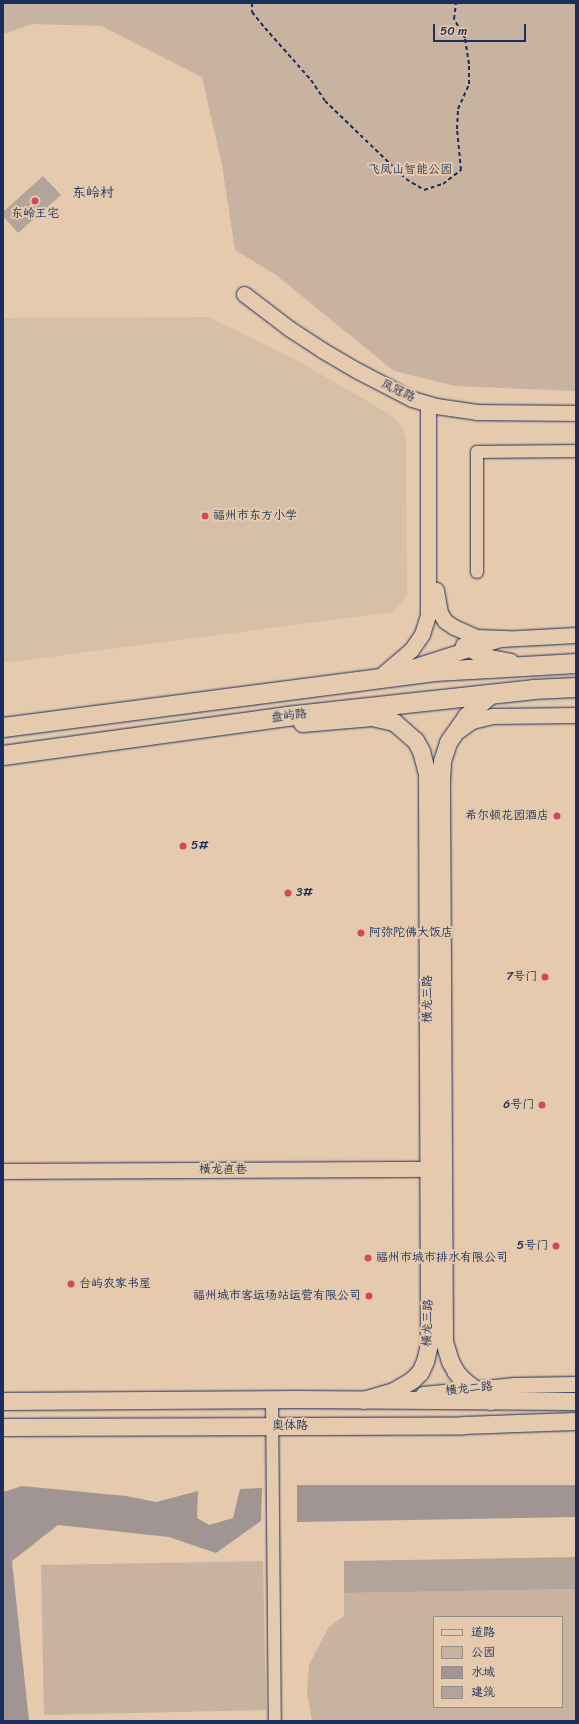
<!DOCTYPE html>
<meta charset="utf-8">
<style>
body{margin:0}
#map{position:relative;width:579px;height:1724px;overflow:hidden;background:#e5caad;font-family:Sriracha,"LXGW WenKai TC",sans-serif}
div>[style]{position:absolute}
.built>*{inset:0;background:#d6bfa7}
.green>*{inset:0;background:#c8b3a1}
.water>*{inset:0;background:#a09592}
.building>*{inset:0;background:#b3a499}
.path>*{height:2px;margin-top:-1px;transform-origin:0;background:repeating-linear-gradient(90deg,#1b2f5e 0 4px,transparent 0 7px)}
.roads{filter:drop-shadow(0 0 1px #1b2f5e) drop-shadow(0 0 1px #1b2f5e)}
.minor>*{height:12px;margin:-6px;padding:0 6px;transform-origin:6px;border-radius:6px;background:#e5caad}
.tertiary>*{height:15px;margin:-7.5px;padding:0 7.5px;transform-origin:7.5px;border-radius:7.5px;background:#e5caad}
.secondary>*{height:17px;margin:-8.5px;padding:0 8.5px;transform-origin:8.5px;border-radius:8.5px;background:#e5caad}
.primary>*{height:19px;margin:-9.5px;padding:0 9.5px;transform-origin:9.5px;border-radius:9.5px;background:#e5caad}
.dots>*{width:11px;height:11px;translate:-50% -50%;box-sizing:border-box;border:2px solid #e5caad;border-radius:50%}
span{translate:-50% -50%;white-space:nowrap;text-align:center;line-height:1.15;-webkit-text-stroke:4px #e5caad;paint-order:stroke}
.park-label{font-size:12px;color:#2c3c65}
.poi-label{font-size:12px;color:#1b2f5e}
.left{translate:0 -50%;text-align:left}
.right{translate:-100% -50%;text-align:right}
.street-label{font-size:12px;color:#1b2f5e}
.quarter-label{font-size:14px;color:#1b2f5e}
.frame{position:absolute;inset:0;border:4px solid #1b2f5e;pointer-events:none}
.legend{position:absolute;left:433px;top:1616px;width:130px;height:92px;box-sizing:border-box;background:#e5caad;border:1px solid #948c8d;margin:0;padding:5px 7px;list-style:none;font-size:12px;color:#1b2f5e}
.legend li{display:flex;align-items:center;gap:8px;height:20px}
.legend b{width:20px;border:1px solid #948c8d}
.scale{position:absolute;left:433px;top:24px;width:93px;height:18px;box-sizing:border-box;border:2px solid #1b2f5e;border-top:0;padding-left:5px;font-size:12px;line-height:14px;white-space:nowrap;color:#1b2f5e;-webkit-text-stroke:3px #e5caad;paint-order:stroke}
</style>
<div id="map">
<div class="built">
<i style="clip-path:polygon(208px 317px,298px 361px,389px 414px,401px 425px,406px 438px,407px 595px,393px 612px,3px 663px,3px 318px)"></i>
</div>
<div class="green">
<i style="clip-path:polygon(3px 3px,576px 3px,576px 391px,455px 386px,394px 371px,276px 275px,235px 250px,222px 165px,202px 77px,101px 26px,33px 24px,3px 34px)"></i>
<i style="clip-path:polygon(263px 1561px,266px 1710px,44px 1715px,41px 1565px)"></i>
<i style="clip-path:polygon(evenodd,576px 1589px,576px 1721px,312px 1721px,307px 1692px,309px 1665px,328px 1628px,344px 1616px,344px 1593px,576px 1589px,434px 1617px,562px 1617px,562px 1707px,434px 1707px,434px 1617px)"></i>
</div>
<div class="water">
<i style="clip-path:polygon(297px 1485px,576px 1485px,576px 1517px,297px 1522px)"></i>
<i style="clip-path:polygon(22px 1486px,126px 1496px,156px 1502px,198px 1491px,197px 1518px,209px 1525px,233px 1518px,240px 1489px,262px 1488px,261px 1521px,216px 1553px,169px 1537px,58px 1525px,12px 1561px,29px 1721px,3px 1721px,3px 1492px)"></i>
</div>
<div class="building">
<i style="clip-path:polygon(evenodd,43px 176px,61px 195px,18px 233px,3px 216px,3px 212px,43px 176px,22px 206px,28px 213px,22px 218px,16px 211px,22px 206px)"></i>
<i style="clip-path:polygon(576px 1557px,576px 1589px,344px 1593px,344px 1561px)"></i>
</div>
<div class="path">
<i style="left:252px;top:3px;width:9px;rotate:90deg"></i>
<i style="left:252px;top:12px;width:21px;rotate:51deg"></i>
<i style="left:265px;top:28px;width:69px;rotate:48.5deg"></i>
<i style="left:311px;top:80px;width:25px;rotate:56deg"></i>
<i style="left:325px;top:101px;width:112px;rotate:43.9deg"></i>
<i style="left:406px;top:179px;width:21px;rotate:31deg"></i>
<i style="left:424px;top:190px;width:20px;rotate:-18deg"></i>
<i style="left:443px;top:184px;width:23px;rotate:-38deg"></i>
<i style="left:461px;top:170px;width:41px;rotate:-95.6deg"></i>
<i style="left:457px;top:129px;width:20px;rotate:-87deg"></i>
<i style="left:458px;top:109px;width:27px;rotate:-66deg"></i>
<i style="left:469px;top:84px;width:20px;rotate:-90deg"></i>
<i style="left:469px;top:64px;width:26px;rotate:-99deg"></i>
<i style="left:465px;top:38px;width:22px;rotate:-120deg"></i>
<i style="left:454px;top:19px;width:16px;rotate:-83deg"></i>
</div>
<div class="roads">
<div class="minor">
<i style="left:477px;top:572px;width:120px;rotate:-90deg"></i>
<i style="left:477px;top:452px;width:99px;rotate:-0.6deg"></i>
<i style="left:272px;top:1399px;width:322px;rotate:89.5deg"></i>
</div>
<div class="tertiary">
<i style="left:244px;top:294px;width:58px;rotate:37.3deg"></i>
<i style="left:290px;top:329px;width:38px;rotate:33deg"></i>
<i style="left:322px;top:350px;width:42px;rotate:30.3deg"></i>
<i style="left:358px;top:371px;width:61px;rotate:27.4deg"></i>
<i style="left:412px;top:399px;width:25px;rotate:16deg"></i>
<i style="left:436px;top:406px;width:41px;rotate:8.3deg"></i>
<i style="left:477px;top:412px;width:99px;rotate:0.6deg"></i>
<i style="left:436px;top:590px;width:23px;rotate:80deg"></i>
<i style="left:440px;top:613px;width:9px;rotate:58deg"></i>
<i style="left:445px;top:621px;width:11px;rotate:34deg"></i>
<i style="left:454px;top:627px;width:24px;rotate:24deg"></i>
<i style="left:476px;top:637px;width:33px;rotate:2deg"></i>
<i style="left:463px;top:645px;width:20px;rotate:30deg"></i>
<i style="left:480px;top:655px;width:31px;rotate:11deg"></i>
<i style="left:406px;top:669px;width:99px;rotate:-17.7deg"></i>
<i style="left:500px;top:639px;width:76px;rotate:-3deg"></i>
<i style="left:377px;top:679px;width:45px;rotate:-40.5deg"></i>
<i style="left:411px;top:650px;width:19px;rotate:-55deg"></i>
<i style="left:422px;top:634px;width:19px;rotate:-72deg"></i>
<i style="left:428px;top:616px;width:212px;rotate:-90deg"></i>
<i style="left:458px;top:731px;width:17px;rotate:-36deg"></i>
<i style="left:472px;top:721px;width:21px;rotate:-14deg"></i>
<i style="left:492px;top:716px;width:84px;rotate:-0.7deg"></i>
<i style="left:3px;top:1171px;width:437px;rotate:-0.3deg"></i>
<i style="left:423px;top:1394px;width:92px;rotate:-5.6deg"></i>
<i style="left:515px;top:1385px;width:61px;rotate:-0.9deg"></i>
</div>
<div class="secondary">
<i style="left:302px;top:723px;width:70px;rotate:-4.9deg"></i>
<i style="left:372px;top:717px;width:23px;rotate:13deg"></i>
<i style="left:394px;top:722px;width:28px;rotate:41deg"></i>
<i style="left:415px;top:740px;width:13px;rotate:61deg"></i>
<i style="left:421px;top:751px;width:23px;rotate:75deg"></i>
<i style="left:427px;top:773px;width:571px;rotate:89.8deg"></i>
<i style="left:429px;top:1344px;width:17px;rotate:103deg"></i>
<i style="left:425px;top:1361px;width:12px;rotate:114deg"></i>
<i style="left:420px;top:1372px;width:11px;rotate:135deg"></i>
<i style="left:412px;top:1380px;width:21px;rotate:149deg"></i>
<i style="left:394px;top:1391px;width:32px;rotate:164deg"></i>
<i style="left:3px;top:1401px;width:294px;rotate:-0.4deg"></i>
<i style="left:297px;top:1399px;width:279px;rotate:0.4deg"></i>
<i style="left:490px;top:1401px;width:33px;rotate:-142deg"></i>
<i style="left:464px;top:1381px;width:12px;rotate:-132deg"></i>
<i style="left:456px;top:1372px;width:13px;rotate:-119deg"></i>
<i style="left:450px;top:1361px;width:21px;rotate:-107deg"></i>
<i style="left:444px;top:1341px;width:560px;rotate:-90.31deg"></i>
<i style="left:441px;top:781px;width:20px;rotate:-87deg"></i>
<i style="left:442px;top:761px;width:20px;rotate:-72deg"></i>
<i style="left:448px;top:742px;width:32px;rotate:-55deg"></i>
<i style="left:466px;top:716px;width:35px;rotate:-41deg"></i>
<i style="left:3px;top:1427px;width:460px;rotate:-0.2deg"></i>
<i style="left:463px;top:1425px;width:113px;rotate:-2deg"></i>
</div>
<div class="primary">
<i style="left:3px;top:727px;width:435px;rotate:-7.4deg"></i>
<i style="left:434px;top:671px;width:142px;rotate:-3.2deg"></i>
<i style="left:3px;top:755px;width:286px;rotate:-7.8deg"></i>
<i style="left:286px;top:716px;width:248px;rotate:-6.2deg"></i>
<i style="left:533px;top:689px;width:43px;rotate:-2.7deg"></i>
</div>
</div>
<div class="dots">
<i style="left:35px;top:201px;background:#d1495b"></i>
<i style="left:205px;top:516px;background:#d1495b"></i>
<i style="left:557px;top:816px;background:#d1495b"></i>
<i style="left:183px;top:846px;background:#d1495b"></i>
<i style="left:288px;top:893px;background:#d1495b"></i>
<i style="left:361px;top:933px;background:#d1495b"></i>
<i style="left:545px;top:977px;background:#d1495b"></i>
<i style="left:542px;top:1105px;background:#d1495b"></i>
<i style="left:556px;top:1246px;background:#d1495b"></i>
<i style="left:368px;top:1258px;background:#d1495b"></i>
<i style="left:71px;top:1284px;background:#d1495b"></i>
<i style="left:369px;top:1296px;background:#d1495b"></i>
</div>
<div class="park-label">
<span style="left:410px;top:170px">飞凤山智能公园</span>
</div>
<div class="poi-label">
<span style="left:35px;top:214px">东岭王宅</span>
<span class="left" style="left:213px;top:516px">福州市东方小学</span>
<span class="right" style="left:549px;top:816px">希尔顿花园酒店</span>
<span class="left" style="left:191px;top:846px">5#</span>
<span class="left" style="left:296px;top:893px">3#</span>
<span class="left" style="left:369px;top:933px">阿弥陀佛大饭店</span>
<span class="right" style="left:537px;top:977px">7号门</span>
<span class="right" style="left:534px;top:1105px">6号门</span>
<span class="right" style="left:548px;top:1246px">5号门</span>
<span class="left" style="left:376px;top:1258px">福州市城市排水有限公司</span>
<span class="left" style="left:79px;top:1284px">台屿农家书屋</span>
<span class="right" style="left:361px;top:1296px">福州城市客运场站运营有限公司</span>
</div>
<div class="street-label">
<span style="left:398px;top:391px;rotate:25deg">凤冠路</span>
<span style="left:289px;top:716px;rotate:-7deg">盘屿路</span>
<span style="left:428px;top:999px;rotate:-90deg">横龙三路</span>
<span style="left:223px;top:1170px">横龙直巷</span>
<span style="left:428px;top:1323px;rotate:-88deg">横龙三路</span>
<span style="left:469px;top:1389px;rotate:-6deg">横龙二路</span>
<span style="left:290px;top:1426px">奥体路</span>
</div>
<div class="quarter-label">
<span style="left:93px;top:193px">东岭村</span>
</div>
<div class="frame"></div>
<ul class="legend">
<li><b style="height:5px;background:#e5caad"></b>道路</li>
<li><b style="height:11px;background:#c8b3a1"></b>公园</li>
<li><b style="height:11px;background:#a09592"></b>水域</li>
<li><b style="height:11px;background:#b3a499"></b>建筑</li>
</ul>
<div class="scale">50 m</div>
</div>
